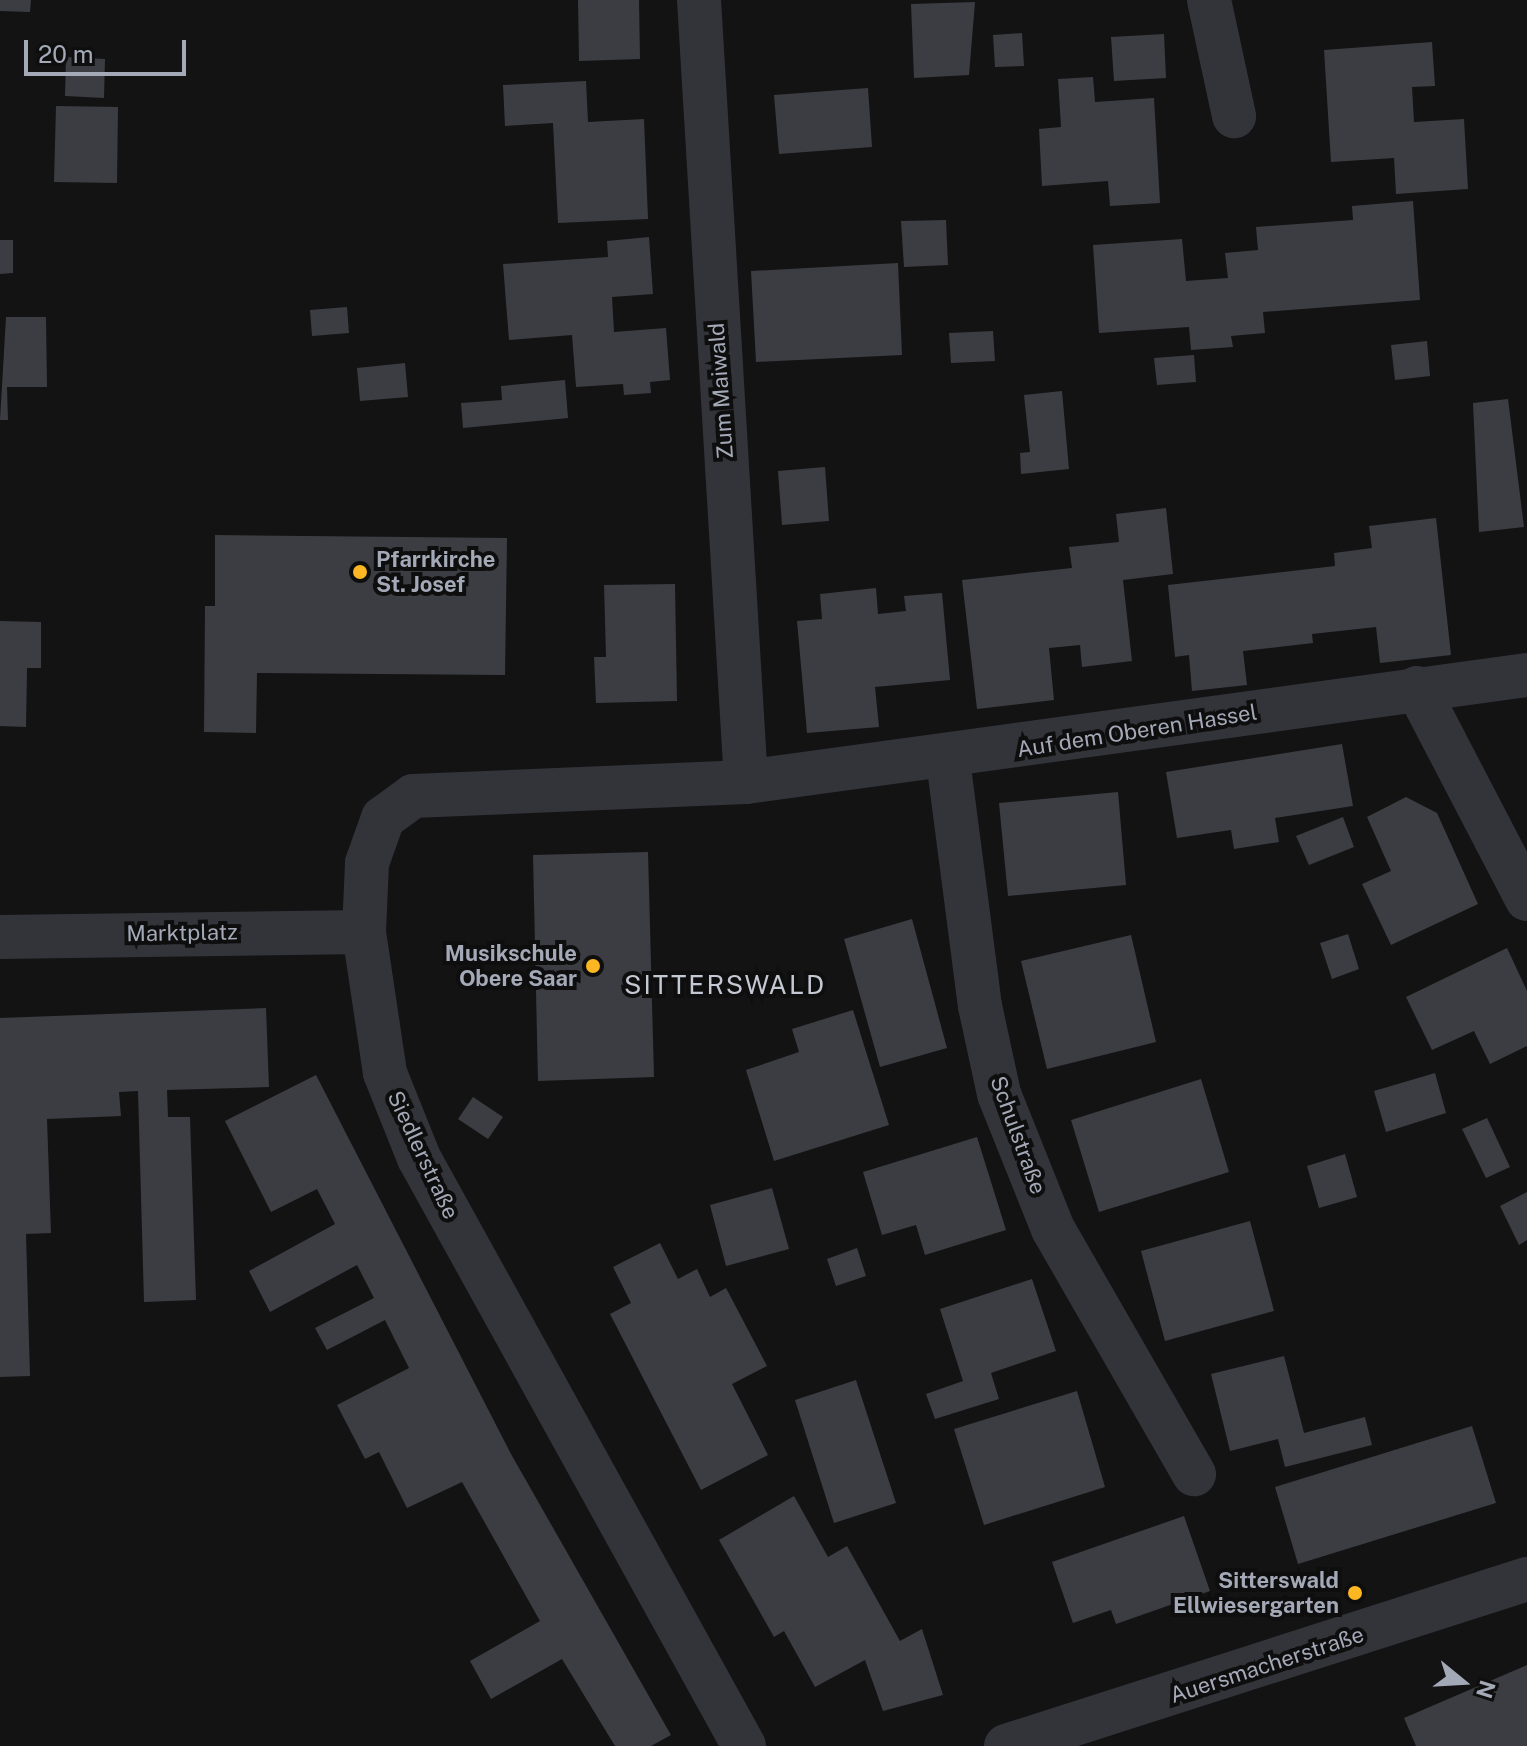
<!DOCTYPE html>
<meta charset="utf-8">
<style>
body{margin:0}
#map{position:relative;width:1527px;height:1746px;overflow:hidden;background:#131314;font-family:"Public Sans",sans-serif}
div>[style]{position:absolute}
.building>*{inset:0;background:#3c3d42}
.minor>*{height:44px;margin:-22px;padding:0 22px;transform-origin:22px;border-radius:22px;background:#33343a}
.dots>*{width:22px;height:22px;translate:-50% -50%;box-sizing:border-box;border:4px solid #0e0e0f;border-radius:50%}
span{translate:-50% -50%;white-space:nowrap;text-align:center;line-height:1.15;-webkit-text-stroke:8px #0e0e0f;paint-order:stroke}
.street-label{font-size:22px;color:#a3a9b6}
.poi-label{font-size:22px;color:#a3a9b6;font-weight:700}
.left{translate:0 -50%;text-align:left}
.right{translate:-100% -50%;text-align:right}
.quarter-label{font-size:26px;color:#c4c8d2;letter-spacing:2px}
.north{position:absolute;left:1423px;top:1642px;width:80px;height:80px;-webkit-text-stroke:6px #0e0e0f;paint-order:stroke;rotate:108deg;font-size:22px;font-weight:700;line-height:32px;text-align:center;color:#a3a9b6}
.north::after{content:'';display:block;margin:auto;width:28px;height:36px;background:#a3a9b6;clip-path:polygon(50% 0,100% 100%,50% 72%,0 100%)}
.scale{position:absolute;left:24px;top:40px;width:162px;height:36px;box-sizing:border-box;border:4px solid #a3a9b6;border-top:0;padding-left:10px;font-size:24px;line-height:28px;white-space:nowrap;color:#a3a9b6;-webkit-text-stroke:6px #0e0e0f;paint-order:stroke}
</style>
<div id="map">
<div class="building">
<i style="clip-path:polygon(0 0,31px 0,30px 12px,0 11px)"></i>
<i style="clip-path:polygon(578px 0,639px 0,640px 59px,579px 61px)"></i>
<i style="clip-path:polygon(975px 2px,969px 75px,914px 78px,911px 4px)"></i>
<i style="clip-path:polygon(1022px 33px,1024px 66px,995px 67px,993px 35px)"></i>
<i style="clip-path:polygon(1164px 34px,1166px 78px,1114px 81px,1111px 37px)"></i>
<i style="clip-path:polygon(1432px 42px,1435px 86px,1412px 87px,1414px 122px,1464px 119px,1468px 189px,1396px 194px,1394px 158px,1331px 162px,1324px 50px)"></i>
<i style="clip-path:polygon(66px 57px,105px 59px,104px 98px,65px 96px)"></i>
<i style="clip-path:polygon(1093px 77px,1095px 102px,1154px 98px,1160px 203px,1110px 206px,1108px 181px,1042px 186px,1039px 129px,1061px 127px,1058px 79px)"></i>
<i style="clip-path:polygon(586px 81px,588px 122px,644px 119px,648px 219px,558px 223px,553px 123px,505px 126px,503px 85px)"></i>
<i style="clip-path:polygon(868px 88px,872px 147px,779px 154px,774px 95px)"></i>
<i style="clip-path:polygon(56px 106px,118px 107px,117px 183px,54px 182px)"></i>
<i style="clip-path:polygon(1413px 201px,1420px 300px,1263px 312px,1265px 333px,1231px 336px,1233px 347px,1191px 350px,1189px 327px,1099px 333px,1093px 245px,1182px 239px,1186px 281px,1228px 278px,1225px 253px,1258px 250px,1256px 227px,1353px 220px,1352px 206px)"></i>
<i style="clip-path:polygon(946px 220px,948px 265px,904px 267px,901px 221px)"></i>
<i style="clip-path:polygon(649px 237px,653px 294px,612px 297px,614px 332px,666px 328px,670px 380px,650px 382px,651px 393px,624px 395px,623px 384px,576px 387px,572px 335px,509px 340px,503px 264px,608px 257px,607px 241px)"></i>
<i style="clip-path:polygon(0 240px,13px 240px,13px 273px,0 274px)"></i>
<i style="clip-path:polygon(898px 263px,902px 355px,756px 362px,751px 271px)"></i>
<i style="clip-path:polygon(347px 307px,349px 333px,312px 336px,310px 310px)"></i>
<i style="clip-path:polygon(6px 317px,46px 317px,47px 387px,7px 387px,8px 420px,0 420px)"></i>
<i style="clip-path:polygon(993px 331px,995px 361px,951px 363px,949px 333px)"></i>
<i style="clip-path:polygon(1427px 341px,1430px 376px,1395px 380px,1391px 345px)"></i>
<i style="clip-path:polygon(1194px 355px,1196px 382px,1157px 385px,1154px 358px)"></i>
<i style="clip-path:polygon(405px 363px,408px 397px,360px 401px,357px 368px)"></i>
<i style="clip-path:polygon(565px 380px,568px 418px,463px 428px,461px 403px,502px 400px,501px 386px)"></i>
<i style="clip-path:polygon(1062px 391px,1069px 469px,1021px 474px,1020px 453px,1030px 452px,1024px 395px)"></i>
<i style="clip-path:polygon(1508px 399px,1524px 527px,1479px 532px,1473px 403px)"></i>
<i style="clip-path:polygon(825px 467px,829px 521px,782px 525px,778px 471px)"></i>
<i style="clip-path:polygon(1166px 508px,1173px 574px,1123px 580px,1132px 661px,1082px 667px,1080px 645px,1049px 648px,1054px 700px,977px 709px,962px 580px,1072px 568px,1069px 547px,1119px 542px,1116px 514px)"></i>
<i style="clip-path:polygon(1436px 518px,1451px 655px,1380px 663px,1376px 627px,1312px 634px,1313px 643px,1243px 651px,1247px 685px,1192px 691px,1189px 655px,1175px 657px,1168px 585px,1335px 566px,1334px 553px,1372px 548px,1369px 526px)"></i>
<i style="clip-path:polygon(215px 535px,507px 538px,505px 675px,257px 673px,256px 733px,204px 732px,205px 606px,215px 606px)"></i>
<i style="clip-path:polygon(675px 584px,677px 701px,596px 703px,594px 657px,606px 657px,604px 585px)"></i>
<i style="clip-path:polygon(876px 588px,878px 614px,906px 611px,904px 596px,942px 593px,950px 680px,875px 687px,879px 727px,807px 733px,797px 621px,822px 619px,820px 594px)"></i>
<i style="clip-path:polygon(0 621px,41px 622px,41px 668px,27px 668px,26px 727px,0 726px)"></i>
<i style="clip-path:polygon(1342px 744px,1353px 806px,1275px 818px,1279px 842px,1234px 849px,1231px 830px,1177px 838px,1166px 772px)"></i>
<i style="clip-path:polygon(1118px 792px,1126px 885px,1008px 896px,999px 803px)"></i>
<i style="clip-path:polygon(1406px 797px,1437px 813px,1478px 904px,1391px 945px,1362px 884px,1391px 871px,1367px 817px)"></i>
<i style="clip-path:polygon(1343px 817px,1354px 847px,1309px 865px,1296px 836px)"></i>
<i style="clip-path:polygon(648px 852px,654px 1077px,538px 1081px,533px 855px)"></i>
<i style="clip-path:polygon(912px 919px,947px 1048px,880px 1067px,844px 939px)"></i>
<i style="clip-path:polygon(1348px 934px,1359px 969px,1332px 979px,1320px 943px)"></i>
<i style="clip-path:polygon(1131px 935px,1156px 1042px,1047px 1069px,1021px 961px)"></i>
<i style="clip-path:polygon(1507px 948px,1527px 991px,1527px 1046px,1490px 1064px,1474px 1031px,1432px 1050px,1406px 997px)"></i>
<i style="clip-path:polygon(266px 1008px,269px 1087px,167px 1090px,168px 1117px,190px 1117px,196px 1300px,144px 1302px,138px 1091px,119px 1092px,121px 1116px,47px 1119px,51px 1233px,26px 1234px,30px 1376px,0 1377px,0 1018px)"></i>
<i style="clip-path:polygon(853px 1010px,889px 1125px,774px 1161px,746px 1070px,799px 1052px,792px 1029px)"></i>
<i style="clip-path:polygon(1435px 1073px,1446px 1113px,1386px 1132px,1374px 1091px)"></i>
<i style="clip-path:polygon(316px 1075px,511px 1454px,671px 1735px,651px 1746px,615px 1746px,562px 1659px,491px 1699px,470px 1661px,540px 1621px,462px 1482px,407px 1508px,379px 1452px,365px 1459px,337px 1405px,409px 1368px,385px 1320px,327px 1350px,315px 1328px,374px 1298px,357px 1265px,270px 1312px,249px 1271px,335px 1224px,317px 1189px,271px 1212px,225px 1121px)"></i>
<i style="clip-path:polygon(1201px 1079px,1229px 1172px,1099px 1212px,1071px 1120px)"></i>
<i style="clip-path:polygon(473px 1097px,503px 1117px,488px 1139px,458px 1119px)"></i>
<i style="clip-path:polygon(1487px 1118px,1510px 1167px,1486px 1178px,1462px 1129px)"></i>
<i style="clip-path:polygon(977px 1137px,1006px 1230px,925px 1255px,916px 1225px,882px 1235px,863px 1172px)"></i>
<i style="clip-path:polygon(1345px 1154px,1357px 1197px,1319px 1208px,1307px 1166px)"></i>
<i style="clip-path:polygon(772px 1188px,789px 1249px,726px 1266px,710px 1205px)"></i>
<i style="clip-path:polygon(1527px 1192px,1527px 1240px,1519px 1245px,1500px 1206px)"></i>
<i style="clip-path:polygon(1250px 1221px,1274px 1311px,1165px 1341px,1141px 1251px)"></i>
<i style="clip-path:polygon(660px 1243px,678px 1279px,697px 1269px,710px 1297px,726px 1288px,767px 1366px,732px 1384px,768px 1455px,701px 1490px,610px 1314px,631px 1303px,613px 1267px)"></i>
<i style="clip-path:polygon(857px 1248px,866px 1276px,836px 1286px,827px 1259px)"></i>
<i style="clip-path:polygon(1032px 1279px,1056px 1351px,991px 1373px,999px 1399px,935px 1419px,926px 1394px,963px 1381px,940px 1309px)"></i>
<i style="clip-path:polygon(1284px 1356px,1304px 1433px,1365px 1417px,1372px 1445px,1285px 1467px,1278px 1439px,1230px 1451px,1211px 1374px)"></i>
<i style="clip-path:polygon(856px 1380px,896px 1503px,834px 1523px,795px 1400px)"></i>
<i style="clip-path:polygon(1077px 1391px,1105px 1487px,984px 1525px,954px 1429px)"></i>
<i style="clip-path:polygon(1472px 1426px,1496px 1503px,1298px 1564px,1275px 1487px)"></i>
<i style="clip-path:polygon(794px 1496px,828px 1557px,847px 1546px,900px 1641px,922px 1629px,943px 1695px,883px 1711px,865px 1660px,815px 1687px,784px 1631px,774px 1637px,719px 1540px)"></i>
<i style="clip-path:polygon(1184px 1516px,1210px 1591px,1116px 1624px,1111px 1610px,1073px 1623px,1052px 1562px)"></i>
<i style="clip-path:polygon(1527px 1665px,1527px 1746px,1416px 1746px,1404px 1718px)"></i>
</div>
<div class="minor">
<i style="left:699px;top:0;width:783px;rotate:86.56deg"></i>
<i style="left:1209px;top:0;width:119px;rotate:77.8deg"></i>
<i style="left:1417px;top:688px;width:238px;rotate:62.5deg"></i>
<i style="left:948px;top:760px;width:248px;rotate:82.6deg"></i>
<i style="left:980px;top:1006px;width:90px;rotate:77.8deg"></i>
<i style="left:999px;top:1094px;width:145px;rotate:68.2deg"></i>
<i style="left:1053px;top:1229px;width:283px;rotate:60.1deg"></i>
<i style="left:0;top:937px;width:364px;rotate:-0.8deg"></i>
<i style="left:744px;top:1746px;width:672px;rotate:-118.93deg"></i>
<i style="left:419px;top:1158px;width:92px;rotate:-111.8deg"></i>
<i style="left:385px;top:1073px;width:143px;rotate:-98.5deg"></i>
<i style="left:364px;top:932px;width:69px;rotate:-87.5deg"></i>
<i style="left:367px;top:863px;width:48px;rotate:-70.4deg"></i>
<i style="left:383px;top:818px;width:37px;rotate:-36deg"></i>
<i style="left:413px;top:796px;width:333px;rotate:-2.4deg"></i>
<i style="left:746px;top:782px;width:788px;rotate:-7.8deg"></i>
<i style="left:1006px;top:1746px;width:547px;rotate:-17.77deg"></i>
</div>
<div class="dots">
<i style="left:360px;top:572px;background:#fcb723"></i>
<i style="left:593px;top:966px;background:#fcb723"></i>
<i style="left:1355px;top:1593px;background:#fcb723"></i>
</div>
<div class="street-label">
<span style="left:721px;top:391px;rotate:-94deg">Zum Maiwald</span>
<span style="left:1137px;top:731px;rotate:-9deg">Auf dem Oberen Hassel</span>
<span style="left:182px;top:933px;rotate:-1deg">Marktplatz</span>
<span style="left:1018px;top:1135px;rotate:70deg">Schulstraße</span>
<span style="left:423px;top:1155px;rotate:65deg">Siedlerstraße</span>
<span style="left:1267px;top:1665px;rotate:-18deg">Auersmacherstraße</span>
</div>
<div class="poi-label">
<span class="left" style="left:376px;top:572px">Pfarrkirche<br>St. Josef</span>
<span class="right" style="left:577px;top:966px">Musikschule<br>Obere Saar</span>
<span class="right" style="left:1339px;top:1593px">Sitterswald<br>Ellwiesergarten</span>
</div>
<div class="quarter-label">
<span style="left:725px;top:985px">SITTERSWALD</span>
</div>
<div class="north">N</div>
<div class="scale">20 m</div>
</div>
